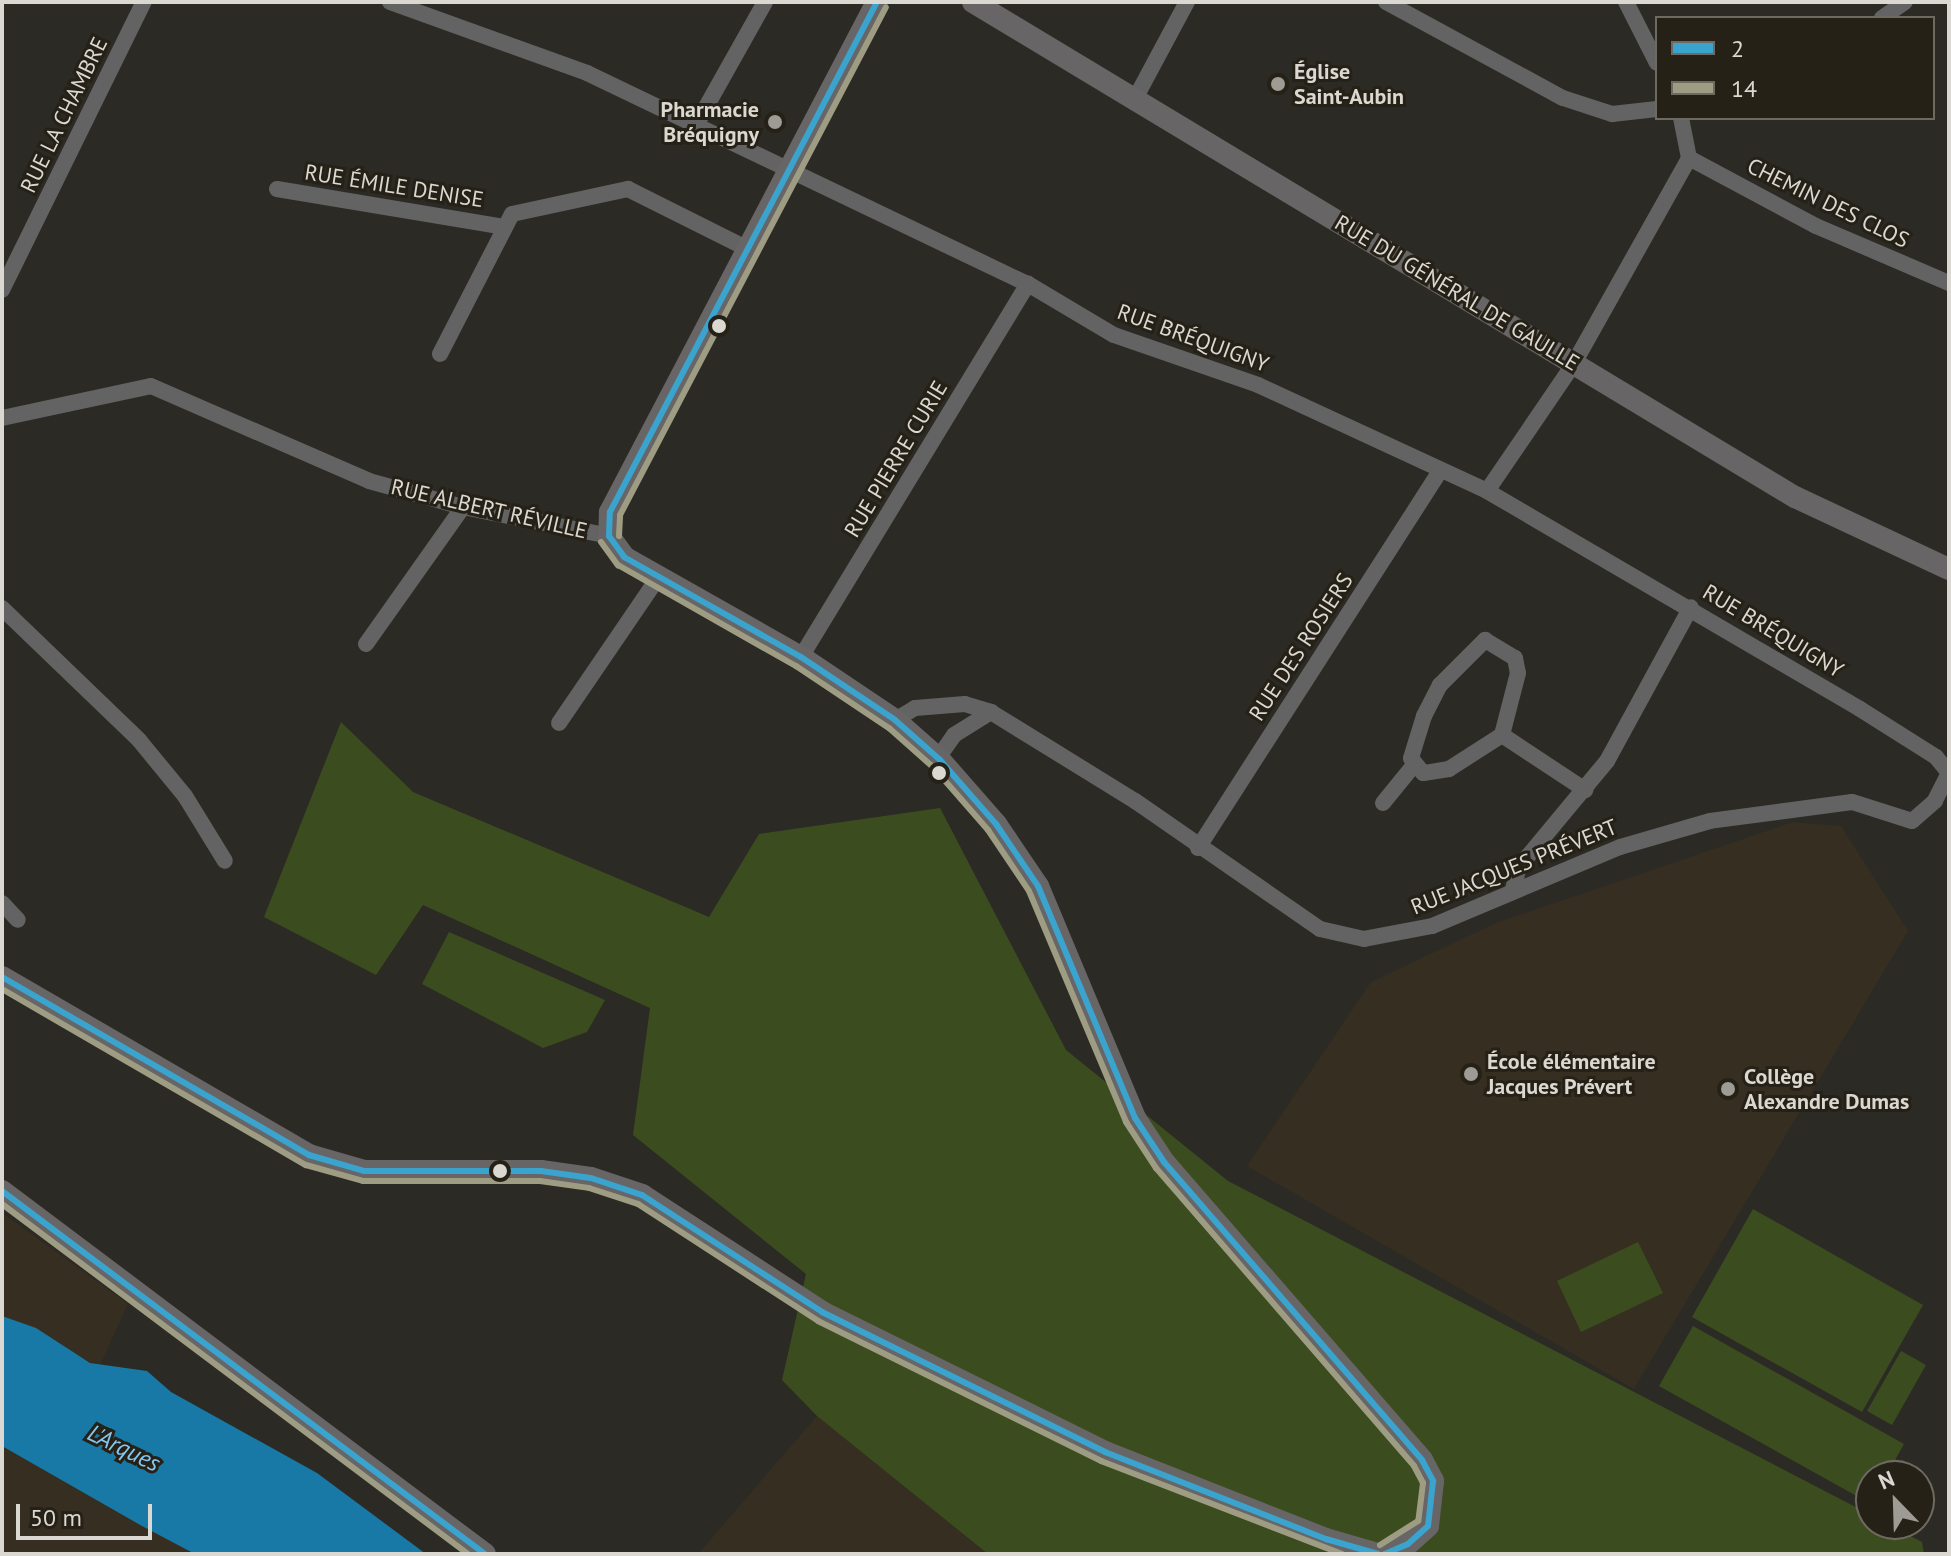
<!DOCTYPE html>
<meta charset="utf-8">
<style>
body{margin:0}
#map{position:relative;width:1951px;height:1556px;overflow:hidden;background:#2c2a24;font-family:"PT Sans",sans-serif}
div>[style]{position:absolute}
.built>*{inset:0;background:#362f21}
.green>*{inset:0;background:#3b4d1f}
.water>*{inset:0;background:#1879a7}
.street>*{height:16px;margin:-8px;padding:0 8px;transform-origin:8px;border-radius:8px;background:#646363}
.secondary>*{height:22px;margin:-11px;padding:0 11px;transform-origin:11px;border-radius:11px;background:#676565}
.bus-1>*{height:6px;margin:-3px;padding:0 3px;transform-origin:3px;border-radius:3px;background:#3aa4cf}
.bus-2>*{height:6px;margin:-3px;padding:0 3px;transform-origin:3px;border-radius:3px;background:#9e9d84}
.dots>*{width:22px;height:22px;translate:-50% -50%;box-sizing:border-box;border:4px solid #262117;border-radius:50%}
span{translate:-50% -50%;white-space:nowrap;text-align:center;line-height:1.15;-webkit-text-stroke:6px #262117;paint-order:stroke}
.poi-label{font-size:22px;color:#dbd7d1;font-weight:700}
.left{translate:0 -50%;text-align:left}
.right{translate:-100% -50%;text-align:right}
.street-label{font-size:22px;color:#dbd7d1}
.water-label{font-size:24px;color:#85c7f0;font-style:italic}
.frame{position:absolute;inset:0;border:4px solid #dbd7d1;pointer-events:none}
.legend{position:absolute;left:1655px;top:16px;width:280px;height:104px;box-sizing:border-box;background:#262117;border:2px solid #6e6a61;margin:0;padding:10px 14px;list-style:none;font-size:24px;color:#dbd7d1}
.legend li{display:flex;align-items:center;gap:16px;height:40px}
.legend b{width:40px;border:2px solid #6e6a61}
.north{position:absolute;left:1855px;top:1460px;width:80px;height:80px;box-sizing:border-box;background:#262117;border:2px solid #6e6a61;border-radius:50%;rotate:337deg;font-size:22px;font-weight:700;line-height:32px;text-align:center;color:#dbd7d1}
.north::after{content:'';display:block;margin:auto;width:28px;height:36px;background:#9e9a94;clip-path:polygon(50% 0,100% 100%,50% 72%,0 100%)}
.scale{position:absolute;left:16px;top:1504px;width:136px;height:36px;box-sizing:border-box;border:4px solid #dbd7d1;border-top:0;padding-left:10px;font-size:24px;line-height:28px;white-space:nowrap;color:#dbd7d1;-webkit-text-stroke:6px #262117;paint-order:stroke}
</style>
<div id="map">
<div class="built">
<i style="clip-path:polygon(1793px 822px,1841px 826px,1908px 931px,1634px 1389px,1247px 1166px,1371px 982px,1496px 923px)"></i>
<i style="clip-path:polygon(2px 1213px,128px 1304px,99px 1367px,2px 1316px)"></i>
<i style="clip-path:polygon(817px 1416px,988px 1554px,698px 1554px)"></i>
<i style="clip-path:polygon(2px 1446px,59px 1476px,195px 1554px,2px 1554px)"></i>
</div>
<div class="green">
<i style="clip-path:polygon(341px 722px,413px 792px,709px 917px,759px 834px,940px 808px,1066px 1050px,1228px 1181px,1871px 1515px,1871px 1524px,1887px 1524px,1922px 1542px,1924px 1554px,988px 1554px,817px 1416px,782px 1380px,806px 1274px,633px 1135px,650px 1008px,423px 905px,376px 975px,264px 917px)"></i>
<i style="clip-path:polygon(449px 932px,605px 1000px,587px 1032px,543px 1048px,422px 984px)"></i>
<i style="clip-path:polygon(1753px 1209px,1923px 1305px,1862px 1412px,1692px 1317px)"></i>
<i style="clip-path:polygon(1638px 1242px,1663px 1293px,1581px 1332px,1557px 1281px)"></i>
<i style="clip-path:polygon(1693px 1326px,1904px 1444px,1886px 1476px,1871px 1476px,1871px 1504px,1659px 1386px)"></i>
<i style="clip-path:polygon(1901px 1351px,1926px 1365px,1892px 1425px,1867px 1411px)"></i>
</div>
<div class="water">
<i style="clip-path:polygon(2px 1316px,36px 1328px,90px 1363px,147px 1371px,171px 1392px,317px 1473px,426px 1554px,195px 1554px,142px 1526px,2px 1446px)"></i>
</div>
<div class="street">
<i style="left:390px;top:2px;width:209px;rotate:19.8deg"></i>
<i style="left:587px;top:73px;width:489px;rotate:25.6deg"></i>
<i style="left:1028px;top:284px;width:100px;rotate:30.7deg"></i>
<i style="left:1114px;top:335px;width:152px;rotate:19.1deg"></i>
<i style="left:1258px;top:385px;width:252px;rotate:24.8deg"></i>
<i style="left:1487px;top:491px;width:432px;rotate:30.3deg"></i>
<i style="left:1860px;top:709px;width:90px;rotate:32.3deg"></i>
<i style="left:1936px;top:757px;width:21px;rotate:51deg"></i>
<i style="left:1949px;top:773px;width:31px;rotate:117deg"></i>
<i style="left:1935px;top:801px;width:30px;rotate:139deg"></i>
<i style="left:1912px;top:821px;width:63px;rotate:-162.4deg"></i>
<i style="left:1852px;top:802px;width:143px;rotate:172.4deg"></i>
<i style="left:1710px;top:821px;width:94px;rotate:163.9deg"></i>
<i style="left:1620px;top:847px;width:204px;rotate:157.2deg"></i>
<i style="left:1432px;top:926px;width:69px;rotate:169.2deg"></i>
<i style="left:1364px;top:939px;width:45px;rotate:-167.2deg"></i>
<i style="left:1320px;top:929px;width:225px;rotate:-145.3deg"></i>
<i style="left:1135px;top:801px;width:169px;rotate:-148.3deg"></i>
<i style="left:991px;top:712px;width:27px;rotate:-163deg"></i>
<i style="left:965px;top:704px;width:50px;rotate:175.4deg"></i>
<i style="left:915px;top:708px;width:23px;rotate:149deg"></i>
<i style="left:1386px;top:2px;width:201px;rotate:28.5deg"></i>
<i style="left:1563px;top:98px;width:52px;rotate:18.1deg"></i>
<i style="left:1612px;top:114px;width:45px;rotate:-6.3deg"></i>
<i style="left:1626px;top:2px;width:68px;rotate:63.1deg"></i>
<i style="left:1882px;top:18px;width:28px;rotate:-35deg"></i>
<i style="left:1136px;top:97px;width:108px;rotate:-61.8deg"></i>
<i style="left:696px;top:125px;width:141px;rotate:-60.7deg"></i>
<i style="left:1689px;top:158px;width:144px;rotate:28.2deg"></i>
<i style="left:1816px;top:226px;width:145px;rotate:23.2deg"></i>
<i style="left:277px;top:189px;width:230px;rotate:9.5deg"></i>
<i style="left:2px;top:290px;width:321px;rotate:-63.8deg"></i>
<i style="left:440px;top:354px;width:157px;rotate:-62.8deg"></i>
<i style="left:512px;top:214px;width:119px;rotate:-12.2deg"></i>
<i style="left:628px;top:189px;width:134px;rotate:26.6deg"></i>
<i style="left:2px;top:418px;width:152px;rotate:-12.1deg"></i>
<i style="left:151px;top:386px;width:238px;rotate:23.5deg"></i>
<i style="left:369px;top:481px;width:98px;rotate:15.5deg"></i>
<i style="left:463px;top:507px;width:149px;rotate:11.2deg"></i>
<i style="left:1487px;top:491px;width:153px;rotate:-55.7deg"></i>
<i style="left:1573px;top:365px;width:237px;rotate:-60.7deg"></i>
<i style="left:1689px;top:158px;width:41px;rotate:-101.3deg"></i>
<i style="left:2px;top:608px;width:190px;rotate:43.9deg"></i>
<i style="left:139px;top:740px;width:72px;rotate:50.6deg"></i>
<i style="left:185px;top:796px;width:76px;rotate:58.4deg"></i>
<i style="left:366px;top:644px;width:168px;rotate:-54.7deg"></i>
<i style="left:801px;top:657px;width:437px;rotate:-58.7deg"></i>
<i style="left:559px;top:723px;width:176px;rotate:-55.7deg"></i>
<i style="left:1502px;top:735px;width:63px;rotate:147.3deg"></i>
<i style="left:1449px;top:769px;width:26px;rotate:171deg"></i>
<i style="left:1423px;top:773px;width:19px;rotate:-129deg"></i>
<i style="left:1411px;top:758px;width:44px;rotate:-72.8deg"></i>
<i style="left:1424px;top:716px;width:35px;rotate:-63deg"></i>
<i style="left:1440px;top:685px;width:64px;rotate:-45deg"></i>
<i style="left:1485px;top:640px;width:35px;rotate:31deg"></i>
<i style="left:1515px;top:658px;width:15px;rotate:79deg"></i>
<i style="left:1518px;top:673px;width:64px;rotate:104.5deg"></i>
<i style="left:1502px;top:735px;width:100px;rotate:33.5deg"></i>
<i style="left:938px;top:758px;width:28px;rotate:-55deg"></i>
<i style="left:954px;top:735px;width:44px;rotate:-31.9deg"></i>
<i style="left:1383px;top:803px;width:49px;rotate:-50.8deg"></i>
<i style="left:1198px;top:848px;width:449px;rotate:-57.3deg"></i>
<i style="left:1513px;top:889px;width:23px;rotate:-75deg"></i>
<i style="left:1519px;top:867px;width:138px;rotate:-50.3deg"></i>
<i style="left:1607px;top:761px;width:175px;rotate:-61.4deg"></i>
<i style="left:2px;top:903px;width:23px;rotate:47deg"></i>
</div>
<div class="secondary">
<i style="left:877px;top:2px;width:576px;rotate:117.63deg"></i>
<i style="left:610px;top:512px;width:24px;rotate:92deg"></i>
<i style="left:609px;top:536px;width:26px;rotate:54deg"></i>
<i style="left:624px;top:557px;width:203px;rotate:29.5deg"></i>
<i style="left:801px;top:657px;width:113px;rotate:33.8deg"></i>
<i style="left:895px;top:720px;width:60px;rotate:41.6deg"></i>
<i style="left:940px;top:760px;width:85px;rotate:48.8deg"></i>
<i style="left:996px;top:824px;width:75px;rotate:55.9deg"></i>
<i style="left:1038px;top:886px;width:251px;rotate:67.3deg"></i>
<i style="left:1135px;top:1118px;width:53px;rotate:56.6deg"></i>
<i style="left:1164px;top:1162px;width:394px;rotate:49.1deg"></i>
<i style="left:1422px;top:1460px;width:24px;rotate:62deg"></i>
<i style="left:1433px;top:1481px;width:45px;rotate:96.3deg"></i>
<i style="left:1428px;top:1526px;width:27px;rotate:138deg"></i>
<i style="left:1408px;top:1544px;width:26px;rotate:157deg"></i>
<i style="left:973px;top:2px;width:960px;rotate:31.06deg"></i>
<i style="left:1795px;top:497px;width:170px;rotate:25.1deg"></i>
<i style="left:2px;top:977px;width:355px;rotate:30.1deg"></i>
<i style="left:309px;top:1155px;width:57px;rotate:16.2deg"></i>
<i style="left:364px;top:1171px;width:177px"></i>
<i style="left:541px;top:1171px;width:50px;rotate:8deg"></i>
<i style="left:591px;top:1178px;width:54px;rotate:18.4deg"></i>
<i style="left:642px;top:1195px;width:215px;rotate:33deg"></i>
<i style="left:822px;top:1312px;width:316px;rotate:26.3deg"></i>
<i style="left:1105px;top:1452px;width:238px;rotate:21.5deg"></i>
<i style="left:1326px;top:1539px;width:54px;rotate:16.1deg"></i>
<i style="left:2px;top:1191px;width:604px;rotate:36.93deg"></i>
</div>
<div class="bus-1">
<i style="left:609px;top:536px;width:26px;rotate:54deg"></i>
<i style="left:624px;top:557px;width:203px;rotate:29.5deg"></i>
<i style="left:801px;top:657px;width:113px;rotate:33.8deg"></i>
<i style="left:895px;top:720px;width:60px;rotate:41.6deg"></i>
<i style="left:940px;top:760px;width:85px;rotate:48.8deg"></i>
<i style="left:996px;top:824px;width:75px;rotate:55.9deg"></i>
<i style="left:1038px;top:886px;width:251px;rotate:67.3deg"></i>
<i style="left:1135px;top:1118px;width:53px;rotate:56.6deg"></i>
<i style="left:1164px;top:1162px;width:394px;rotate:49.1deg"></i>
<i style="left:1422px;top:1460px;width:24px;rotate:62deg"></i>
<i style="left:1433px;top:1481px;width:45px;rotate:96.3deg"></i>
<i style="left:1428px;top:1526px;width:27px;rotate:138deg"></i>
<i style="left:1408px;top:1544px;width:26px;rotate:157deg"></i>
<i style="left:609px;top:536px;width:24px;rotate:-88deg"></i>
<i style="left:610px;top:512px;width:576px;rotate:-62.37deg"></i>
<i style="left:2px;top:977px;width:355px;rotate:30.1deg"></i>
<i style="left:309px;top:1155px;width:57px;rotate:16.2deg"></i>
<i style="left:364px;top:1171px;width:177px"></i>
<i style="left:541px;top:1171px;width:50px;rotate:8deg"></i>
<i style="left:591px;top:1178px;width:54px;rotate:18.4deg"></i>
<i style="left:642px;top:1195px;width:215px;rotate:33deg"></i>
<i style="left:822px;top:1312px;width:316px;rotate:26.3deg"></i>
<i style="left:1105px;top:1452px;width:238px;rotate:21.5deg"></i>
<i style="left:1326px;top:1539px;width:54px;rotate:16.1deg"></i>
<i style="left:2px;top:1191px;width:604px;rotate:36.93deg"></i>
</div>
<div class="bus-2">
<i style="left:619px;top:536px;width:21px;rotate:-87deg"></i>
<i style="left:620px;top:515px;width:573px;rotate:-62.36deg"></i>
<i style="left:601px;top:542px;width:29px;rotate:54deg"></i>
<i style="left:618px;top:565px;width:205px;rotate:29.6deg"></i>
<i style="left:796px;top:666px;width:112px;rotate:33.7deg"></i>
<i style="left:889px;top:728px;width:59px;rotate:41.6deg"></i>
<i style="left:933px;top:767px;width:84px;rotate:48.9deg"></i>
<i style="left:988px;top:830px;width:73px;rotate:56.1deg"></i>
<i style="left:1029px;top:891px;width:251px;rotate:67.2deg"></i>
<i style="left:1126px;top:1122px;width:55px;rotate:56.9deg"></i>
<i style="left:1156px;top:1168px;width:394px;rotate:49.1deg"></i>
<i style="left:1414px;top:1466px;width:19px;rotate:62deg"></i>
<i style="left:1423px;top:1483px;width:38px;rotate:97deg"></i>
<i style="left:1418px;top:1521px;width:45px;rotate:147.7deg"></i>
<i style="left:2px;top:989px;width:351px;rotate:30.1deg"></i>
<i style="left:306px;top:1165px;width:59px;rotate:15.7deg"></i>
<i style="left:363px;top:1181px;width:177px"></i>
<i style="left:540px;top:1181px;width:49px;rotate:8.1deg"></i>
<i style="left:589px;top:1188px;width:52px;rotate:18.1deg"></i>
<i style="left:638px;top:1204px;width:215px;rotate:33deg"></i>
<i style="left:818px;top:1321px;width:316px;rotate:26.3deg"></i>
<i style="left:1101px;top:1461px;width:258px;rotate:21.1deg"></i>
<i style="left:2px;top:1204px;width:583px;rotate:36.91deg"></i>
</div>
<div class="dots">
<i style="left:1278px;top:84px;background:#9e9a94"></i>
<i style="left:775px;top:122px;background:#9e9a94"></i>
<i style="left:719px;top:326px;background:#dbd7d1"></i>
<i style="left:939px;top:773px;background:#dbd7d1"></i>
<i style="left:1471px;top:1074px;background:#9e9a94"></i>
<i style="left:1728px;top:1089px;background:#9e9a94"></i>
<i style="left:500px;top:1171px;background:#dbd7d1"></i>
</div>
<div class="poi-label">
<span class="left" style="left:1294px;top:84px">Église<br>Saint-Aubin</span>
<span class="right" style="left:759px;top:122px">Pharmacie<br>Bréquigny</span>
<span class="left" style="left:1487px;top:1074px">École élémentaire<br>Jacques Prévert</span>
<span class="left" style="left:1744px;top:1089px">Collège<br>Alexandre Dumas</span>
</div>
<div class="street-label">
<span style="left:64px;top:115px;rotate:-64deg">RUE LA CHAMBRE</span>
<span style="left:394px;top:186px;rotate:9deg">RUE ÉMILE DENISE</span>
<span style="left:1828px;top:203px;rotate:26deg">CHEMIN DES CLOS</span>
<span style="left:1457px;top:293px;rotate:31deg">RUE DU GÉNÉRAL DE GAULLE</span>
<span style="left:1193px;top:338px;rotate:20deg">RUE BRÉQUIGNY</span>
<span style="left:896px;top:459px;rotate:-59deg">RUE PIERRE CURIE</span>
<span style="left:489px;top:509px;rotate:13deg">RUE ALBERT RÉVILLE</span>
<span style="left:1773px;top:631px;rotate:31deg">RUE BRÉQUIGNY</span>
<span style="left:1301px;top:647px;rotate:-57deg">RUE DES ROSIERS</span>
<span style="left:1514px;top:867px;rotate:-22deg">RUE JACQUES PRÉVERT</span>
</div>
<div class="water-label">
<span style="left:124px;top:1448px;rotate:26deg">L'Arques</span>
</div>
<div class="frame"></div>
<ul class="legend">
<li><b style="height:10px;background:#3aa4cf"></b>2</li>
<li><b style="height:10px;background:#9e9d84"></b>14</li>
</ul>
<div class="north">N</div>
<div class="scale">50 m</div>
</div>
